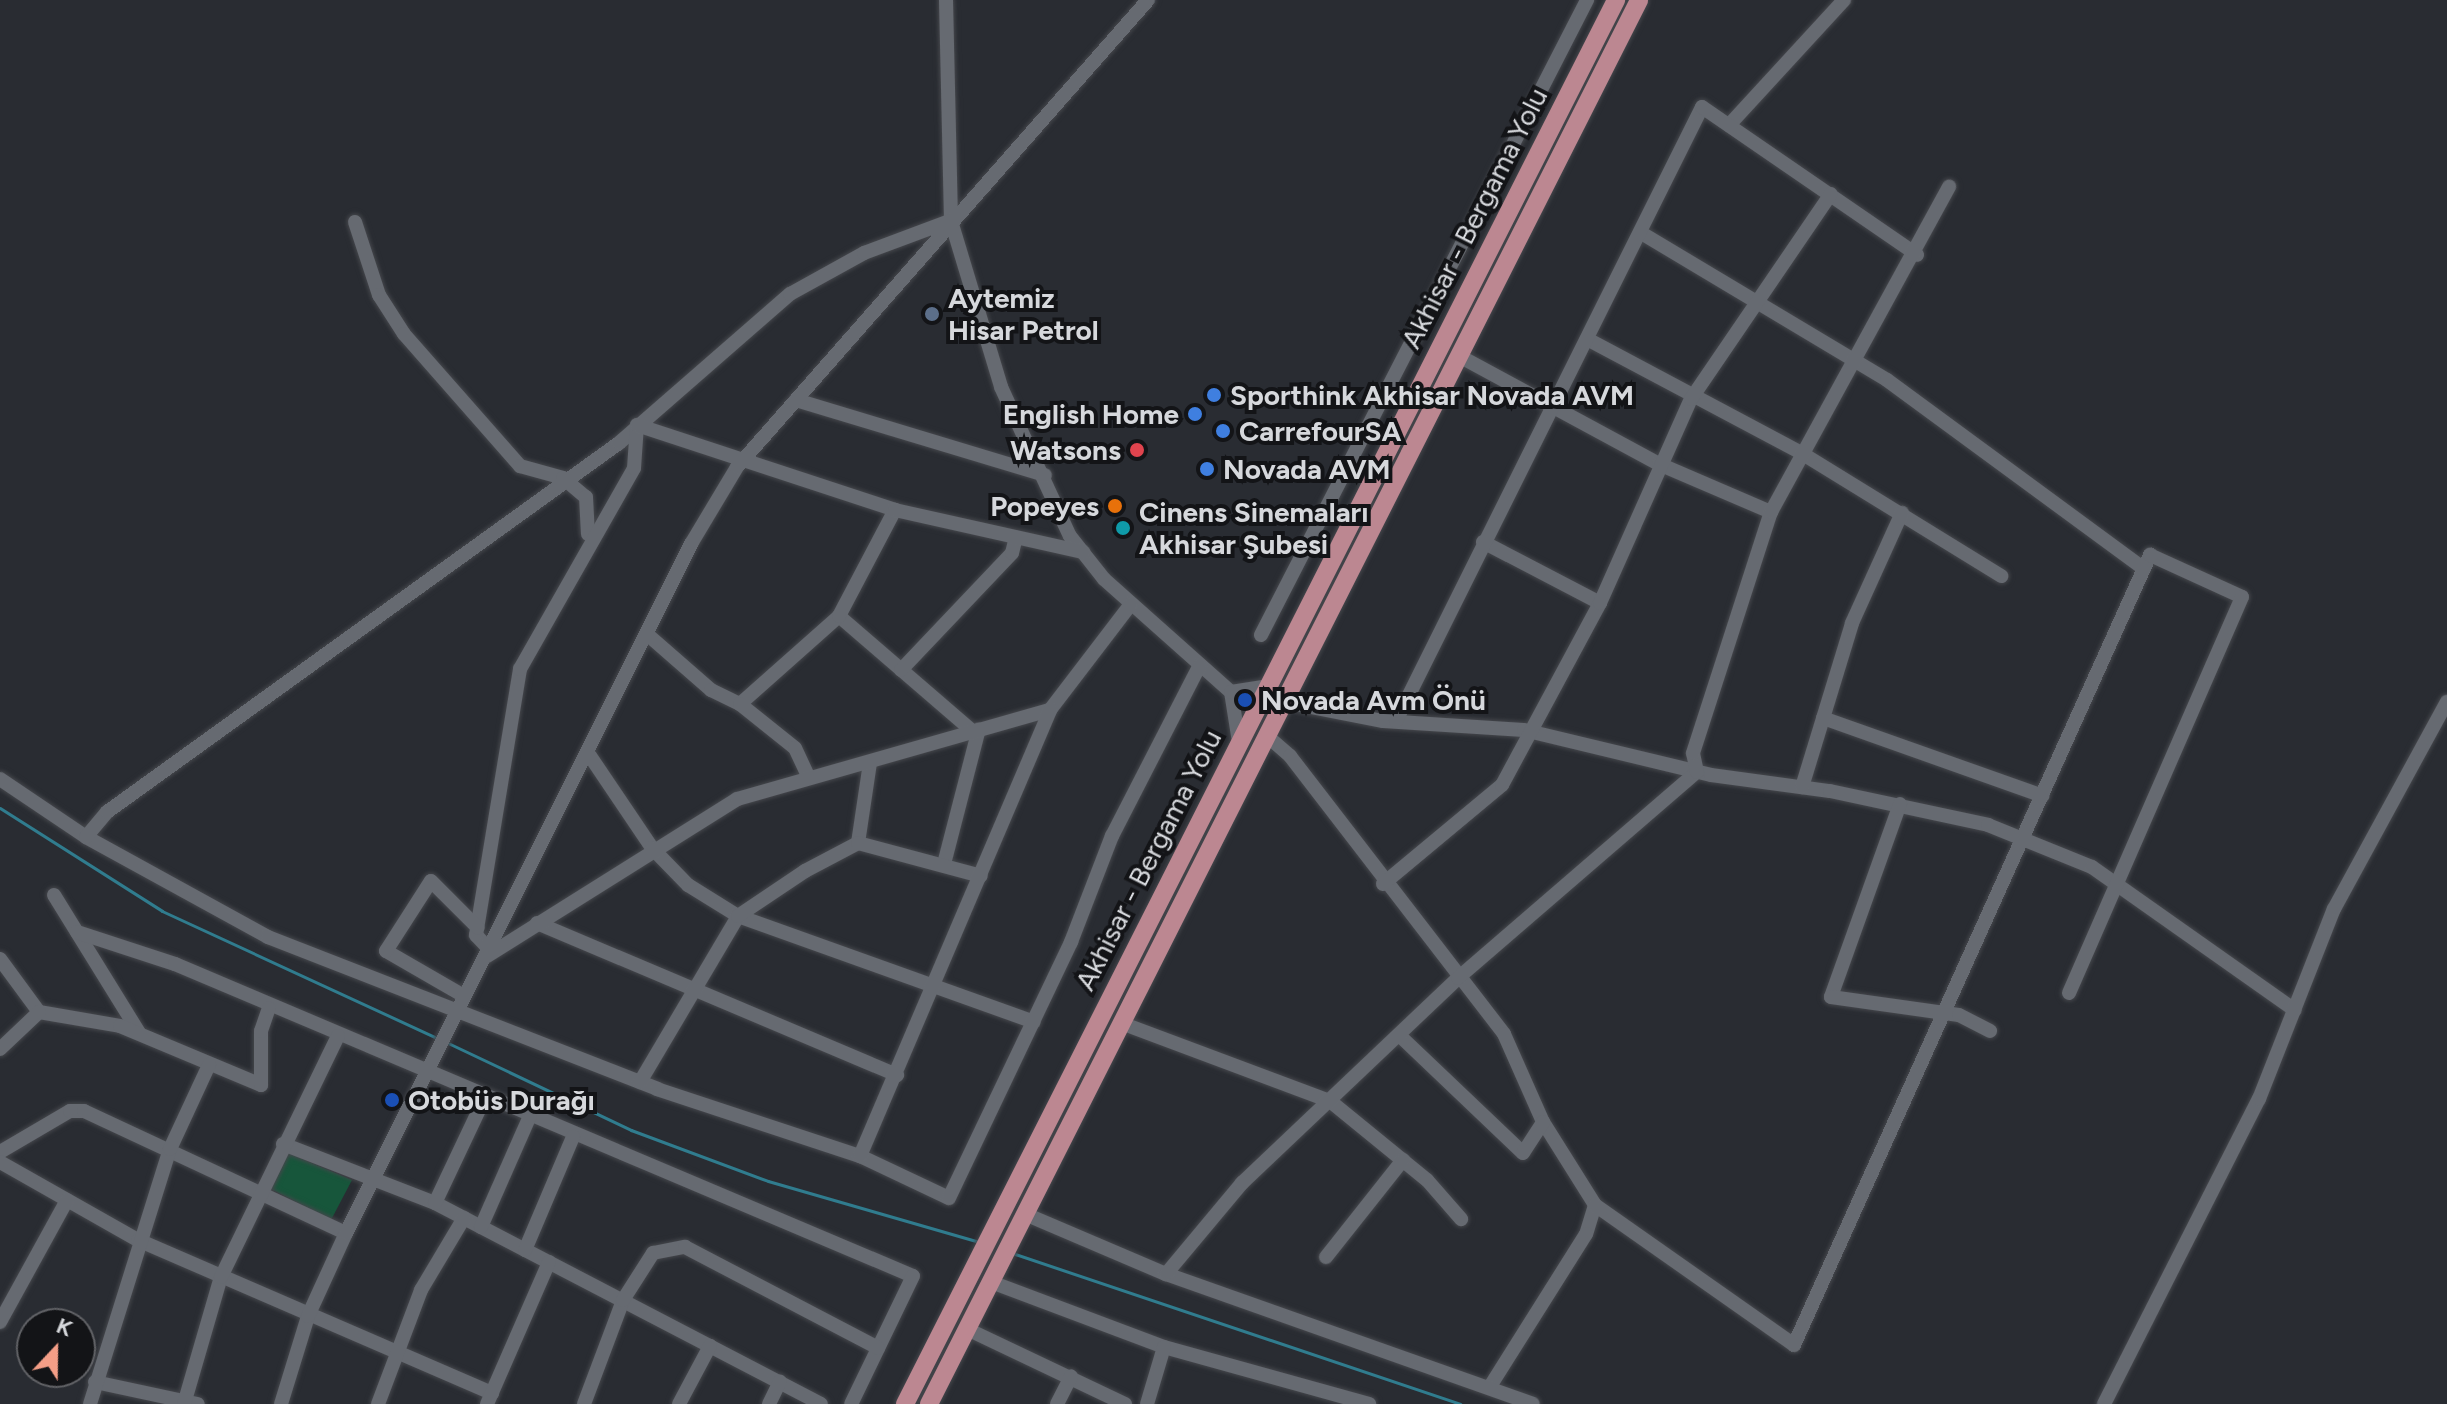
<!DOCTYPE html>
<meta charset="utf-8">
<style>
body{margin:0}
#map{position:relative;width:2447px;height:1404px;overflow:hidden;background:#292c32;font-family:Figtree,sans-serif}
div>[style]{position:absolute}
.green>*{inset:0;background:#17563b}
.stream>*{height:3px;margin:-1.5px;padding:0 1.5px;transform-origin:1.5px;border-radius:1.5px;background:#307c8e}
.roads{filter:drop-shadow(0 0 2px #45474c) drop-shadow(0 0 2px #45474c)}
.minor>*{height:14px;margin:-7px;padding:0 7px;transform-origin:7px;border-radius:7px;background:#666a71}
.major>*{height:18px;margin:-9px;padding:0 9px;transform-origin:9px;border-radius:9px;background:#bc8791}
.dots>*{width:22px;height:22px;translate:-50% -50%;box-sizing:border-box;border:4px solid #131417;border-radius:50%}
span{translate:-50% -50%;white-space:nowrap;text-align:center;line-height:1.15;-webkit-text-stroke:8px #131417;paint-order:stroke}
.street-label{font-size:28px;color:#d6d8dc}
.poi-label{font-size:28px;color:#d6d8dc;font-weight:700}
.left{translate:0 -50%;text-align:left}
.right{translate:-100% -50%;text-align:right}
.north{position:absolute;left:16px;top:1308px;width:80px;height:80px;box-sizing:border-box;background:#131417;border:2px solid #616266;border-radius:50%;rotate:22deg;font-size:22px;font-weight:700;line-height:32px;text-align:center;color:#d6d8dc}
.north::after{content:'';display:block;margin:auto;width:28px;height:36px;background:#f49e87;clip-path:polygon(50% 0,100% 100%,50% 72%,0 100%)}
</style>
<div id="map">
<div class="green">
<i style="clip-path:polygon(288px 1153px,352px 1180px,331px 1220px,271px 1189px)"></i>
</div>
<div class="stream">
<i style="left:0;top:808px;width:192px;rotate:32.4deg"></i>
<i style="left:162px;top:911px;width:303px;rotate:24.8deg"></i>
<i style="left:448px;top:1043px;width:203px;rotate:25.4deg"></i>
<i style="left:631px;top:1130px;width:146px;rotate:20.4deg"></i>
<i style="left:768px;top:1181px;width:220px;rotate:16.1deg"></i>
<i style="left:1012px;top:1253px;width:473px;rotate:18.6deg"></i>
</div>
<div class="roads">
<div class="minor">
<i style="left:946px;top:0;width:221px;rotate:88.7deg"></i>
<i style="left:951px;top:221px;width:173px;rotate:73.2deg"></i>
<i style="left:1001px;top:387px;width:164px;rotate:65.2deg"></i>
<i style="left:1070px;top:536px;width:55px;rotate:51.7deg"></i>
<i style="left:1104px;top:579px;width:170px;rotate:41.7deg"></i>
<i style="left:1231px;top:692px;width:51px;rotate:80.9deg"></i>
<i style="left:1729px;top:125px;width:170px;rotate:-47.4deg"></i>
<i style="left:355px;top:222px;width:77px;rotate:71.8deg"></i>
<i style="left:379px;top:295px;width:46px;rotate:57.3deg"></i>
<i style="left:404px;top:334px;width:176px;rotate:48.7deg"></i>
<i style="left:520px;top:466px;width:45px;rotate:15.6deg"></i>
<i style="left:563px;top:478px;width:30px;rotate:40deg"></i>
<i style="left:586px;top:497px;width:37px;rotate:87deg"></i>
<i style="left:1643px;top:234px;width:284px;rotate:30.9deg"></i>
<i style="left:1887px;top:380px;width:319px;rotate:36.3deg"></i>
<i style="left:1589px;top:340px;width:242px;rotate:28deg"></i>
<i style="left:1803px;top:454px;width:233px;rotate:31.6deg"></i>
<i style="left:1461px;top:357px;width:225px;rotate:28.4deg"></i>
<i style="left:1659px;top:464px;width:122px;rotate:23.2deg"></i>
<i style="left:796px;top:400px;width:260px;rotate:16.8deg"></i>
<i style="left:1483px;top:542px;width:132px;rotate:27.5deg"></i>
<i style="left:839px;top:616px;width:176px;rotate:40.8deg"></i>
<i style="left:648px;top:635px;width:84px;rotate:41.1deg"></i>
<i style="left:711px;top:690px;width:32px;rotate:26deg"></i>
<i style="left:740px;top:704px;width:132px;rotate:-41.6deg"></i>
<i style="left:839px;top:616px;width:120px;rotate:-62.2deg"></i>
<i style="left:1261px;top:635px;width:714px;rotate:-62.82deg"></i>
<i style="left:901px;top:670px;width:161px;rotate:-46.5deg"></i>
<i style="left:1012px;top:553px;width:16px;rotate:-76deg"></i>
<i style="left:1231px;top:692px;width:37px;rotate:-9deg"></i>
<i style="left:1285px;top:702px;width:100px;rotate:11deg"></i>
<i style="left:1383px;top:721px;width:141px;rotate:3.7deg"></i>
<i style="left:1524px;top:730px;width:192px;rotate:13.5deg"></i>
<i style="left:1711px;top:775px;width:120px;rotate:7.7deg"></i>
<i style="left:1830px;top:791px;width:162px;rotate:12.1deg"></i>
<i style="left:1988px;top:825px;width:112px;rotate:22deg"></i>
<i style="left:2092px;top:867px;width:248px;rotate:35.2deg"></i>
<i style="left:740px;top:704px;width:70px;rotate:38.7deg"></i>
<i style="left:795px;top:748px;width:33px;rotate:65deg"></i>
<i style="left:1823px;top:718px;width:233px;rotate:19.5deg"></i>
<i style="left:1396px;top:721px;width:686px;rotate:-63.51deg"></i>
<i style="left:1702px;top:107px;width:261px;rotate:34.5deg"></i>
<i style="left:1266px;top:735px;width:32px;rotate:41deg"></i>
<i style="left:1290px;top:756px;width:351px;rotate:52.4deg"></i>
<i style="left:1504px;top:1034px;width:96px;rotate:66.1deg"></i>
<i style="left:1543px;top:1122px;width:98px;rotate:57.9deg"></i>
<i style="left:1595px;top:1205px;width:30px;rotate:107deg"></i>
<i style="left:1586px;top:1234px;width:178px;rotate:122.2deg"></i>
<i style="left:590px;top:756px;width:111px;rotate:56deg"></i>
<i style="left:652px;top:848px;width:52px;rotate:45.8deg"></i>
<i style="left:688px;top:885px;width:59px;rotate:31.8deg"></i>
<i style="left:738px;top:916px;width:314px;rotate:19.7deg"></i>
<i style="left:0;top:779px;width:104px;rotate:34deg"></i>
<i style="left:86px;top:837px;width:208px;rotate:28.8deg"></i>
<i style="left:268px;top:937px;width:418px;rotate:21.3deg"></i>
<i style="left:657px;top:1089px;width:214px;rotate:18.3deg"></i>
<i style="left:860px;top:1156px;width:98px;rotate:25.3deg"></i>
<i style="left:949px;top:1198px;width:284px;rotate:-64.5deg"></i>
<i style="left:1071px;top:942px;width:114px;rotate:-68.9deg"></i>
<i style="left:1112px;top:836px;width:192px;rotate:-62.8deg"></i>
<i style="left:1802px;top:787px;width:171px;rotate:-73deg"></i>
<i style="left:1852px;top:623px;width:121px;rotate:-65.6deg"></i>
<i style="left:1900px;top:804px;width:205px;rotate:109.7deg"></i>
<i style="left:1831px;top:997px;width:129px;rotate:8deg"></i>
<i style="left:1959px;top:1015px;width:35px;rotate:27deg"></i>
<i style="left:86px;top:837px;width:33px;rotate:-50deg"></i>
<i style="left:107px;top:812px;width:631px;rotate:-35.78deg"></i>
<i style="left:619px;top:443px;width:227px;rotate:-41.1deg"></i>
<i style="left:790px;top:294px;width:85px;rotate:-29deg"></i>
<i style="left:864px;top:253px;width:89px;rotate:-20.5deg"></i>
<i style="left:858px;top:843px;width:81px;rotate:-81.5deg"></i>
<i style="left:944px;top:864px;width:139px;rotate:-75.5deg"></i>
<i style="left:1383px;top:884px;width:155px;rotate:-39.8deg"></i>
<i style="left:1502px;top:785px;width:207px;rotate:-61.7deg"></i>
<i style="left:1600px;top:603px;width:223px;rotate:-66deg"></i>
<i style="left:1691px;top:399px;width:248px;rotate:-55.7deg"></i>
<i style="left:54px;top:895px;width:163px;rotate:58.3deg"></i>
<i style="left:537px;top:923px;width:391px;rotate:22.9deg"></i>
<i style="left:77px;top:932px;width:103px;rotate:18.1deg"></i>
<i style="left:175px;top:964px;width:801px;rotate:22.92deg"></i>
<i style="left:913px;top:1276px;width:142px;rotate:115.8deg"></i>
<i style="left:489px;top:949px;width:19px;rotate:-133deg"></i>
<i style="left:476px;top:935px;width:270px;rotate:-80.6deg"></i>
<i style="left:520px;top:669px;width:231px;rotate:-60.4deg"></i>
<i style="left:634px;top:468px;width:43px;rotate:-86deg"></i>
<i style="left:637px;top:425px;width:272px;rotate:18.2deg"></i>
<i style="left:895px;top:510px;width:193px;rotate:12.6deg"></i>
<i style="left:487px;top:956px;width:295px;rotate:-32.1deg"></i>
<i style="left:737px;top:799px;width:325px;rotate:-15.9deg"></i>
<i style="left:1050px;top:710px;width:133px;rotate:-52.6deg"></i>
<i style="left:0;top:959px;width:66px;rotate:53.7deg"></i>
<i style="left:39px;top:1012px;width:82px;rotate:9.8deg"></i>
<i style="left:120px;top:1026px;width:153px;rotate:22.7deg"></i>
<i style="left:261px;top:1085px;width:54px;rotate:-90deg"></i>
<i style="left:261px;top:1031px;width:24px;rotate:-71deg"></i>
<i style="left:464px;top:996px;width:90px;rotate:-150deg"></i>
<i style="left:386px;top:951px;width:83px;rotate:-57.3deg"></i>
<i style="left:431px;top:881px;width:66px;rotate:45deg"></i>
<i style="left:1121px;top:1023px;width:223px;rotate:20.5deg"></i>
<i style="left:1330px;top:1101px;width:125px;rotate:39.2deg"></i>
<i style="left:1427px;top:1180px;width:52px;rotate:48.9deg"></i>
<i style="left:1399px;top:1035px;width:171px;rotate:43.6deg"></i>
<i style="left:1523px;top:1153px;width:37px;rotate:-57deg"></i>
<i style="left:0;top:1049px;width:54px;rotate:-43.5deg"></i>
<i style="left:640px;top:1082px;width:193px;rotate:-59.4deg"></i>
<i style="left:738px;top:916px;width:81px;rotate:-33.9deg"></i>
<i style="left:805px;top:871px;width:60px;rotate:-27.8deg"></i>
<i style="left:858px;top:843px;width:127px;rotate:15deg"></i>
<i style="left:283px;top:1144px;width:163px;rotate:21.2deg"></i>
<i style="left:435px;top:1203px;width:435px;rotate:27.5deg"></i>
<i style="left:0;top:1152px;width:81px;rotate:-30.4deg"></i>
<i style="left:70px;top:1111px;width:14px"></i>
<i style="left:84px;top:1111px;width:289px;rotate:25deg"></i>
<i style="left:860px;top:1156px;width:485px;rotate:-66.9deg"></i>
<i style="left:0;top:1162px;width:159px;rotate:29.5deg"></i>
<i style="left:138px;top:1240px;width:386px;rotate:23.4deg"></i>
<i style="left:435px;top:1203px;width:117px;rotate:-64.7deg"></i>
<i style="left:1595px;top:1205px;width:243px;rotate:35.1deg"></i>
<i style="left:1794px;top:1345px;width:867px;rotate:-65.74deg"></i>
<i style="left:2150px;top:555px;width:101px;rotate:24.5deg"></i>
<i style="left:2242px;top:597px;width:432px;rotate:113.6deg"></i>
<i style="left:1025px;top:1214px;width:153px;rotate:23.1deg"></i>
<i style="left:1166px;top:1274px;width:389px;rotate:19.5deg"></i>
<i style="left:481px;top:1227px;width:121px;rotate:-66.2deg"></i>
<i style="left:525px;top:1250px;width:123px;rotate:-67deg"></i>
<i style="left:1326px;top:1257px;width:124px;rotate:-51.6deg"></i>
<i style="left:1166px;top:1274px;width:119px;rotate:-50.1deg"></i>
<i style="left:1242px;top:1183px;width:298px;rotate:-43.5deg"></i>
<i style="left:1458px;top:978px;width:316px;rotate:-40.8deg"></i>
<i style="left:1697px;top:772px;width:19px;rotate:-102deg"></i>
<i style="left:1693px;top:753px;width:253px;rotate:-72.1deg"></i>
<i style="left:1771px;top:512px;width:371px;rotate:-61.3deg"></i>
<i style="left:991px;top:1282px;width:185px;rotate:20.6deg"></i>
<i style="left:1164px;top:1347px;width:213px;rotate:15.5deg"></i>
<i style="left:0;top:1322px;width:139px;rotate:-61.2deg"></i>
<i style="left:967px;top:1329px;width:175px;rotate:25.4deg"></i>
<i style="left:95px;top:1382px;width:105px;rotate:12.1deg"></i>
<i style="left:90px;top:1404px;width:267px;rotate:-72.6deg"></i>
<i style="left:170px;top:1149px;width:93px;rotate:-65.1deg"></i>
<i style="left:184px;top:1404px;width:132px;rotate:-73.8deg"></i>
<i style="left:221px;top:1277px;width:268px;rotate:-64.1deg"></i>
<i style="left:281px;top:1404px;width:92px;rotate:-72.9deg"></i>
<i style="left:308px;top:1316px;width:91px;rotate:-65.4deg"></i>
<i style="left:346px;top:1233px;width:771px;rotate:-63.4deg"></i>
<i style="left:691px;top:544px;width:90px;rotate:-59.1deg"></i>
<i style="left:737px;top:467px;width:622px;rotate:-48.65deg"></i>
<i style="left:378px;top:1404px;width:122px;rotate:-69.3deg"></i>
<i style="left:421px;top:1290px;width:84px;rotate:-59.2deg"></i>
<i style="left:487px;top:1404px;width:155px;rotate:-66.4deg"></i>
<i style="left:584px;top:1404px;width:111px;rotate:-69.4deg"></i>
<i style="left:623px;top:1300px;width:56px;rotate:-57.4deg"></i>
<i style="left:653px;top:1253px;width:33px;rotate:-11deg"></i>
<i style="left:685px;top:1247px;width:218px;rotate:27.6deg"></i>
<i style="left:679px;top:1404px;width:66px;rotate:-61.9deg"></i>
<i style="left:769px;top:1404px;width:25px;rotate:-64deg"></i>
<i style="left:1057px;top:1404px;width:31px;rotate:-63deg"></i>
<i style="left:1147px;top:1404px;width:59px;rotate:-73.4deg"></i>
<i style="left:2104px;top:1404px;width:342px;rotate:-63.1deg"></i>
<i style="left:2259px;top:1099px;width:204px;rotate:-68.5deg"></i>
<i style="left:2334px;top:909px;width:236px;rotate:-61.4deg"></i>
</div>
<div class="major">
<i style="left:905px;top:1404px;width:1574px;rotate:-63.14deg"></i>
<i style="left:929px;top:1404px;width:1573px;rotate:-63.17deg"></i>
</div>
</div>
<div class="dots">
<i style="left:932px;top:314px;background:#5c6f8a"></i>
<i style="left:1214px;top:395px;background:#3f7fe0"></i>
<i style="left:1195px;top:414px;background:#3f7fe0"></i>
<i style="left:1223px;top:431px;background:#3f7fe0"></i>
<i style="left:1137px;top:450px;background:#e0444e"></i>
<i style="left:1207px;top:469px;background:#3f7fe0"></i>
<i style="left:1115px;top:506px;background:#e8710a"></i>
<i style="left:1123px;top:528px;background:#0f9aa8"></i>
<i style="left:1245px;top:700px;background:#1a4fb4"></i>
<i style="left:392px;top:1100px;background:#1a4fb4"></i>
</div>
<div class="street-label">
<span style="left:1474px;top:218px;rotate:-63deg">Akhisar - Bergama Yolu</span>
<span style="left:1148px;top:860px;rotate:-63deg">Akhisar - Bergama Yolu</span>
</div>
<div class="poi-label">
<span class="left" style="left:948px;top:314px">Aytemiz<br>Hisar Petrol</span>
<span class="left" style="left:1230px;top:395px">Sporthink Akhisar Novada AVM</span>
<span class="right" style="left:1179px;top:414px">English Home</span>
<span class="left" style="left:1239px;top:431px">CarrefourSA</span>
<span class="right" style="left:1121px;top:450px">Watsons</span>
<span class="left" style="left:1223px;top:469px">Novada AVM</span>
<span class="right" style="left:1099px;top:506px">Popeyes</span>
<span class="left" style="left:1139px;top:528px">Cinens Sinemaları<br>Akhisar Şubesi</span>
<span class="left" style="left:1261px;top:700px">Novada Avm Önü</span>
<span class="left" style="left:408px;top:1100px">Otobüs Durağı</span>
</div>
<div class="north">K</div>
</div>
